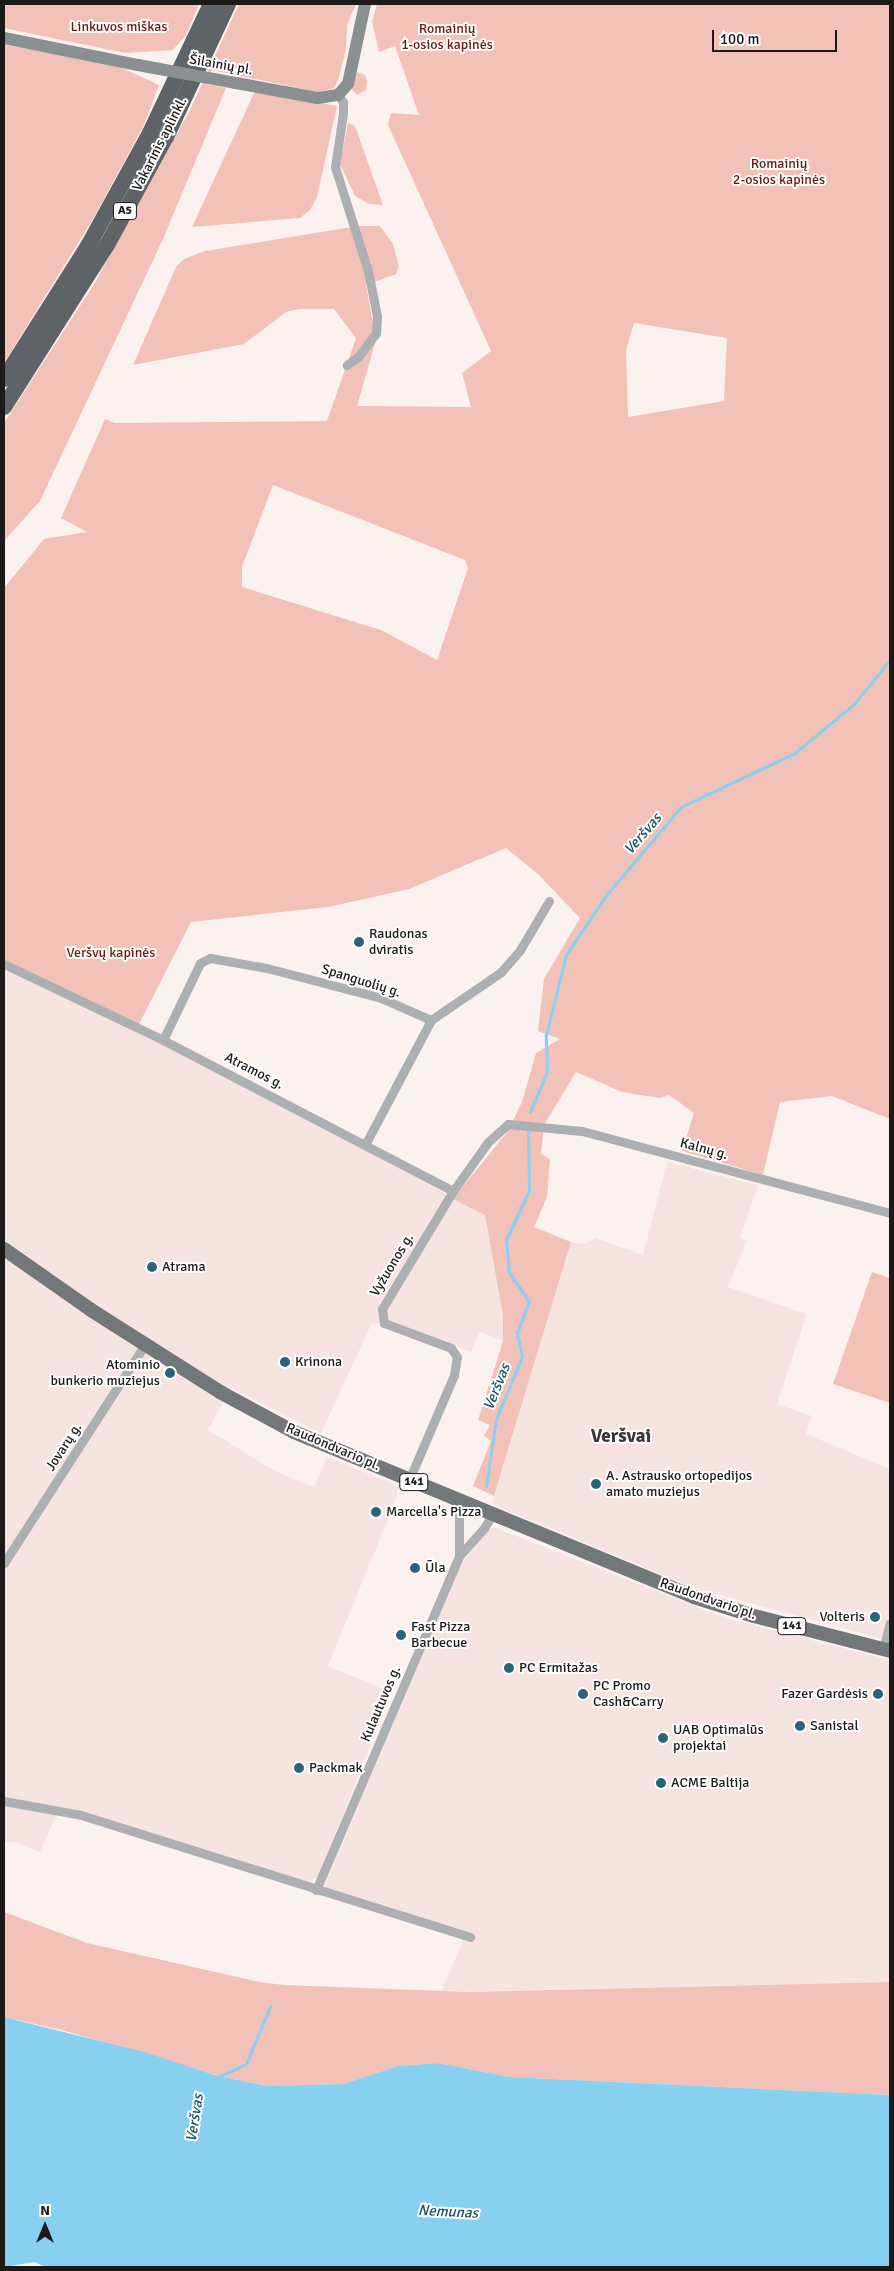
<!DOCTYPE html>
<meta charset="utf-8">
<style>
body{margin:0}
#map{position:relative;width:894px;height:2271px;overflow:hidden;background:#fbf2f0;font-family:Signika,sans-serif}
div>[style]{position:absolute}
.built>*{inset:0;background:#f6e4e1}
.green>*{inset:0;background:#f2c1b7}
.water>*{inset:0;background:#88d0f0}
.stream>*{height:2.5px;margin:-1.25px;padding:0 1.25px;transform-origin:1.25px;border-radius:1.25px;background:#88d0f0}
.street>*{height:9px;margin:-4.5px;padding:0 4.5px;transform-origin:4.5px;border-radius:4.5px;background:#adb0b2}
.secondary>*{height:12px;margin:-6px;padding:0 6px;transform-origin:6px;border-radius:6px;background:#8a8f91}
.primary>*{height:14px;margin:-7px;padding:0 7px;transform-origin:7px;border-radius:7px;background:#72777a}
.highway>*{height:16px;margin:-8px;padding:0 8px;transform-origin:8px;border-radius:8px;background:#5d6367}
.secondary-bridge>*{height:12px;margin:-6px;padding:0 6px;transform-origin:6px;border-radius:6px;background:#8a8f91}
.dots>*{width:14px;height:14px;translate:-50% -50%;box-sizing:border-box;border:2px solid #fff;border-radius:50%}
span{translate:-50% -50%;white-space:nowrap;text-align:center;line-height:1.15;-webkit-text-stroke:4px #fff;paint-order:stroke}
.shield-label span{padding:1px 4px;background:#fff;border:1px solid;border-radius:4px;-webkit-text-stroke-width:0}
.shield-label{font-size:12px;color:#1c1919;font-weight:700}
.park-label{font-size:14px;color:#69190c}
.street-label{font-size:14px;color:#1c1919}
.poi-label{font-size:14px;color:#1c1919}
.left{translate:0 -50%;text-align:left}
.right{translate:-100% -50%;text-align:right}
.water-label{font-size:15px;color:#195269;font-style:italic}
.district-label{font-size:19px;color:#3e3735;font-weight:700}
.frame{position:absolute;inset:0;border:5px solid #1c1919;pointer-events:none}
.north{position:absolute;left:20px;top:2201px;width:50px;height:50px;-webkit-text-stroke:4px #fff;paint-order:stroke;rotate:0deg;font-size:14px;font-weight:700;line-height:20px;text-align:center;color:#1c1919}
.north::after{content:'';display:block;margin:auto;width:18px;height:22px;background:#1c1919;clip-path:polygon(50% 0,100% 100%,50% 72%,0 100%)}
.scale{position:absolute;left:712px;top:30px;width:125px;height:22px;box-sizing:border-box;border:2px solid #1c1919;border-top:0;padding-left:6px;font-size:15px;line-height:18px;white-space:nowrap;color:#1c1919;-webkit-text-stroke:4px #fff;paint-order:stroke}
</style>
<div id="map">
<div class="built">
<i style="clip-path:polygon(4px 964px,163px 1040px,485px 1215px,503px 1316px,503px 1341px,480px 1332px,471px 1352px,389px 1320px,371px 1325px,321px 1433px,231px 1388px,208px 1430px,277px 1472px,314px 1487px,327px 1457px,399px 1486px,393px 1507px,328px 1666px,386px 1690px,388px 1701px,326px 1858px,319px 1875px,310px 1881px,301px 1882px,60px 1807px,40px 1852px,14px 1842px,4px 1842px)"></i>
<i style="clip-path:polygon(667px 1162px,758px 1185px,740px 1238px,747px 1241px,728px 1287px,807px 1314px,777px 1404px,812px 1416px,806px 1434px,890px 1469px,890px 1613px,883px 1639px,694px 1588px,492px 1504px,571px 1242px,585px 1244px,595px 1238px,643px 1255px)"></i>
<i style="clip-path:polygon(493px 1527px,728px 1619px,890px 1660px,890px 1982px,441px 1992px,466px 1933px,364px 1898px,360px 1903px,328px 1891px,325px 1885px,461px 1564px,486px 1532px)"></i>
</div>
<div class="green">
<i style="clip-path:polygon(4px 4px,199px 4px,186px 35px,173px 50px,125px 53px,4px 28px)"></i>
<i style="clip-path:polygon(239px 4px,356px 4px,347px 25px,346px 50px,338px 80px,334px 88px,318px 92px,212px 70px,206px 84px,226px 88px,163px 239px,40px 501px,4px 541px,4px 423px,94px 284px,189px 112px)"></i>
<i style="clip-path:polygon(evenodd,377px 4px,890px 4px,890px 1119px,832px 1096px,780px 1102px,763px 1175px,682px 1151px,694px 1113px,669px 1095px,659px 1098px,622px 1092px,576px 1072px,544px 1125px,541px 1154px,550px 1159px,547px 1197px,534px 1227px,571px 1242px,494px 1496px,473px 1486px,491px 1441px,484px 1436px,490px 1425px,478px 1420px,503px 1341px,503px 1316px,485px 1215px,453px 1199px,508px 1131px,522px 1102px,536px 1053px,560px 1039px,538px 1031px,544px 979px,580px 918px,538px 874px,506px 848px,409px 889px,328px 907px,191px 922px,137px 1028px,4px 964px,4px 588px,44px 539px,87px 532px,61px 518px,105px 419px,115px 423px,327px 421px,356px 338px,334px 309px,299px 309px,286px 312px,244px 344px,133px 365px,176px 267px,184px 259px,205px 251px,358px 226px,380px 226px,393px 244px,399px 266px,396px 274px,366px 285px,376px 340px,357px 406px,471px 407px,462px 373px,491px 351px,388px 125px,391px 113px,419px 115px,395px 46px,379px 52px,372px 22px,377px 4px,634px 323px,727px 338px,724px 401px,628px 417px,626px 350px,634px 323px,377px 4px,273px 485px,465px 560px,468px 568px,437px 660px,381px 630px,242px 587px,242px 567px,273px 485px)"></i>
<i style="clip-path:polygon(4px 45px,113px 64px,159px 85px,143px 127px,93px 219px,4px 363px)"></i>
<i style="clip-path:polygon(357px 72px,365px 75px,367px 82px,366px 90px,357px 95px,352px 90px)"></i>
<i style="clip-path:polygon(255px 91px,337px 106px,317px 197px,310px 210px,300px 218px,192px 227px)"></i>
<i style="clip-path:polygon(348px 123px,355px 126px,383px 205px,369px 204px,355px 196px,340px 164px)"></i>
<i style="clip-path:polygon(872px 1272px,890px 1278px,890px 1403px,833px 1384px)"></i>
<i style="clip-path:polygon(4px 1912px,87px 1943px,259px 1982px,284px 1985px,468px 1992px,890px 1982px,890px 2095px,509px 2077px,438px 2063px,398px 2066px,343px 2084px,267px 2086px,223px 2077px,62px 2030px,4px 2017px)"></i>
</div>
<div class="water">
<i style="clip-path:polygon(4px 2017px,144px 2052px,218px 2076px,267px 2086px,343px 2084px,398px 2066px,438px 2063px,509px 2077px,890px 2095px,890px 2267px,46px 2267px,34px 2262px,4px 2267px)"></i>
</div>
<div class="stream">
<i style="left:530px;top:1112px;width:43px;rotate:-67deg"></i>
<i style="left:547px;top:1072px;width:37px;rotate:-92deg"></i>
<i style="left:546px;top:1035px;width:82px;rotate:-76deg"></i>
<i style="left:566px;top:955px;width:73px;rotate:-56.1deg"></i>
<i style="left:607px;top:894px;width:114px;rotate:-49.6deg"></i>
<i style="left:681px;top:807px;width:126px;rotate:-25.3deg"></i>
<i style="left:795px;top:753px;width:77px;rotate:-39.7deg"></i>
<i style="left:854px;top:704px;width:57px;rotate:-50.7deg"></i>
<i style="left:486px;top:1487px;width:69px;rotate:-81.6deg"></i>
<i style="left:496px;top:1419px;width:67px;rotate:-67.2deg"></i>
<i style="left:522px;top:1357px;width:25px;rotate:-102deg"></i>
<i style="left:517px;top:1333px;width:33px;rotate:-69deg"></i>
<i style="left:529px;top:1302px;width:36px;rotate:-124deg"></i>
<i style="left:509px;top:1272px;width:32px;rotate:-95deg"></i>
<i style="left:506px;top:1240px;width:54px;rotate:-64.9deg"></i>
<i style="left:529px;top:1191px;width:61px;rotate:-90.9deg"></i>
<i style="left:216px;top:2078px;width:33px;rotate:-25deg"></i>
<i style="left:246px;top:2064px;width:62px;rotate:-67.2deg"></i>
</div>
<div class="street">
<i style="left:338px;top:95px;width:9px;rotate:54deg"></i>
<i style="left:343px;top:102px;width:11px;rotate:90deg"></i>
<i style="left:343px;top:113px;width:55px;rotate:98.4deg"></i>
<i style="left:335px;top:167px;width:109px;rotate:72.4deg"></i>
<i style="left:368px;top:271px;width:46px;rotate:78.7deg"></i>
<i style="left:377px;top:316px;width:17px;rotate:93deg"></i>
<i style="left:376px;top:333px;width:30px;rotate:127deg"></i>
<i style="left:358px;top:357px;width:14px;rotate:144deg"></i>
<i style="left:4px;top:964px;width:176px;rotate:25.5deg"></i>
<i style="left:163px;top:1040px;width:327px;rotate:27.5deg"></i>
<i style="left:163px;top:1040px;width:85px;rotate:-64.3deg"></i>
<i style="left:200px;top:963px;width:11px;rotate:-27deg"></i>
<i style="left:210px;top:958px;width:58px;rotate:10deg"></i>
<i style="left:267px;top:968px;width:118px;rotate:14.7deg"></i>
<i style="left:381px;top:998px;width:55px;rotate:23.7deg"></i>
<i style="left:431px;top:1020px;width:85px;rotate:-34.4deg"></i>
<i style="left:501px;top:972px;width:29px;rotate:-49deg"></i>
<i style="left:520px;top:950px;width:57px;rotate:-59.4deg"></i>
<i style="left:366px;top:1143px;width:139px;rotate:-62.1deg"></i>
<i style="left:409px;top:1480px;width:114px;rotate:-66.8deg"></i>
<i style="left:454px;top:1375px;width:18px;rotate:-81deg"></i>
<i style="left:457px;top:1357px;width:11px;rotate:-124deg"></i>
<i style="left:451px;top:1348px;width:72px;rotate:-159.5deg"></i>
<i style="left:384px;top:1323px;width:14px;rotate:-98deg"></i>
<i style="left:382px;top:1309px;width:138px;rotate:-59deg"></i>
<i style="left:453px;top:1191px;width:60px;rotate:-54.5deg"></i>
<i style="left:488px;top:1142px;width:27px;rotate:-42deg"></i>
<i style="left:508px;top:1124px;width:74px;rotate:5.4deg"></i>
<i style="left:582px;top:1131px;width:319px;rotate:14.9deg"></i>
<i style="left:459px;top:1501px;width:55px;rotate:90deg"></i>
<i style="left:4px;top:1563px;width:260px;rotate:-57.2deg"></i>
<i style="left:883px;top:1649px;width:27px;rotate:-75deg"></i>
<i style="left:4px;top:1801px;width:78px;rotate:10.3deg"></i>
<i style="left:81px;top:1815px;width:408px;rotate:17.4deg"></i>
<i style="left:316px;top:1890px;width:363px;rotate:-66.8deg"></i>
<i style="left:459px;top:1556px;width:38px;rotate:-48deg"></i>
<i style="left:484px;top:1528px;width:15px;rotate:-58deg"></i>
</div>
<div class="secondary">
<i style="left:4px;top:38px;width:137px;rotate:11.4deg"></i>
<i style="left:236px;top:83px;width:83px;rotate:10.4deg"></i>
<i style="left:318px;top:98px;width:20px;rotate:-9deg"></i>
<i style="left:338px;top:95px;width:15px;rotate:-48deg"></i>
<i style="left:348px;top:84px;width:82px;rotate:-78deg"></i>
</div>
<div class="primary">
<i style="left:4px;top:1249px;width:106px;rotate:35deg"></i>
<i style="left:91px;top:1310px;width:153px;rotate:32.4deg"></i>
<i style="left:220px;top:1392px;width:84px;rotate:28.4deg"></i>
<i style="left:294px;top:1432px;width:433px;rotate:22.4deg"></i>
<i style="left:694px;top:1597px;width:63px;rotate:17.6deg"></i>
<i style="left:754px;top:1616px;width:140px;rotate:14.4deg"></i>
</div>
<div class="highway">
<i style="left:4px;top:379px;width:157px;rotate:-57.7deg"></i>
<i style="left:88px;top:246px;width:129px;rotate:-61.2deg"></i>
<i style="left:150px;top:133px;width:143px;rotate:-64.7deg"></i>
<i style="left:4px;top:407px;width:192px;rotate:-57.6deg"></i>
<i style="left:107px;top:245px;width:123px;rotate:-61.4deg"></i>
<i style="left:166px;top:137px;width:147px;rotate:-65deg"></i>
</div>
<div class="secondary-bridge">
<i style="left:138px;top:65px;width:100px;rotate:10.4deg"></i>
</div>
<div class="dots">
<i style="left:359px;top:942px;background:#29647c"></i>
<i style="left:152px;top:1267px;background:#29647c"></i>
<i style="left:285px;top:1362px;background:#29647c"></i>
<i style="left:170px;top:1373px;background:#29647c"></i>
<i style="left:596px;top:1484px;background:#29647c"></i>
<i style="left:376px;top:1512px;background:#29647c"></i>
<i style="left:415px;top:1568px;background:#29647c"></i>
<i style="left:875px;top:1617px;background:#29647c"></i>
<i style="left:401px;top:1635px;background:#29647c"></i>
<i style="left:509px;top:1668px;background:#29647c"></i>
<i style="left:583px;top:1694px;background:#29647c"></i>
<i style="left:878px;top:1694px;background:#29647c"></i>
<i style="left:800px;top:1726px;background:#29647c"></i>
<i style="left:663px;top:1738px;background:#29647c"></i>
<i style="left:299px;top:1768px;background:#29647c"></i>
<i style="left:661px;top:1783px;background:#29647c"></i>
</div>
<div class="shield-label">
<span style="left:125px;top:211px">A5</span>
<span style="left:414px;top:1482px">141</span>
<span style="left:792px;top:1626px">141</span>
</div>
<div class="park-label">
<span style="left:119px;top:27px">Linkuvos miškas</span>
<span style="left:447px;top:37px">Romainių<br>1-osios kapinės</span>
<span style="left:779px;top:172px">Romainių<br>2-osios kapinės</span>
<span style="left:111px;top:953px">Veršvų kapinės</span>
</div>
<div class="street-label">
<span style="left:221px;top:65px;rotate:10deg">Šilainių pl.</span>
<span style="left:160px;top:144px;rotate:-63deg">Vakarinis aplinkl.</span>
<span style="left:361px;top:981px;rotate:17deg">Spanguolių g.</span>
<span style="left:254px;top:1071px;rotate:27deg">Atramos g.</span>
<span style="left:704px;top:1149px;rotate:15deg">Kalnų g.</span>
<span style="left:392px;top:1265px;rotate:-59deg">Vyžuonos g.</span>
<span style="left:64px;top:1447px;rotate:-57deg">Jovarų g.</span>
<span style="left:333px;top:1447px;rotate:23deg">Raudondvario pl.</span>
<span style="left:708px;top:1599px;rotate:19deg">Raudondvario pl.</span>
<span style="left:381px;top:1704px;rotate:-67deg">Kulautuvos g.</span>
</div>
<div class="poi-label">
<span class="left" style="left:369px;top:942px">Raudonas<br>dviratis</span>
<span class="left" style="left:162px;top:1267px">Atrama</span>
<span class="left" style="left:295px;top:1362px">Krinona</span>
<span class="right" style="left:160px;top:1373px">Atominio<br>bunkerio muziejus</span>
<span class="left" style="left:606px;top:1484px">A. Astrausko ortopedijos<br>amato muziejus</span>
<span class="left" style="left:386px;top:1512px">Marcella's Pizza</span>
<span class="left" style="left:425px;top:1568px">Ūla</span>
<span class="right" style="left:865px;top:1617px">Volteris</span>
<span class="left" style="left:411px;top:1635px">Fast Pizza<br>Barbecue</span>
<span class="left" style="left:519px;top:1668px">PC Ermitažas</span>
<span class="left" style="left:593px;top:1694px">PC Promo<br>Cash&amp;Carry</span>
<span class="right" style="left:868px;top:1694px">Fazer Gardėsis</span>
<span class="left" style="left:810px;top:1726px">Sanistal</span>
<span class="left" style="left:673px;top:1738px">UAB Optimalūs<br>projektai</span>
<span class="left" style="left:309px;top:1768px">Packmak</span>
<span class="left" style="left:671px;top:1783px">ACME Baltija</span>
</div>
<div class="water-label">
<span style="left:643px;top:834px;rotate:-49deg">Veršvas</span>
<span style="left:497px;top:1387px;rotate:-68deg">Veršvas</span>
<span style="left:195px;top:2118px;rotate:-81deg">Veršvas</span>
<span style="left:448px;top:2212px;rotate:3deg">Nemunas</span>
</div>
<div class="district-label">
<span style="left:621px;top:1437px">Veršvai</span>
</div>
<div class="frame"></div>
<div class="north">N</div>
<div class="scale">100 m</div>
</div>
